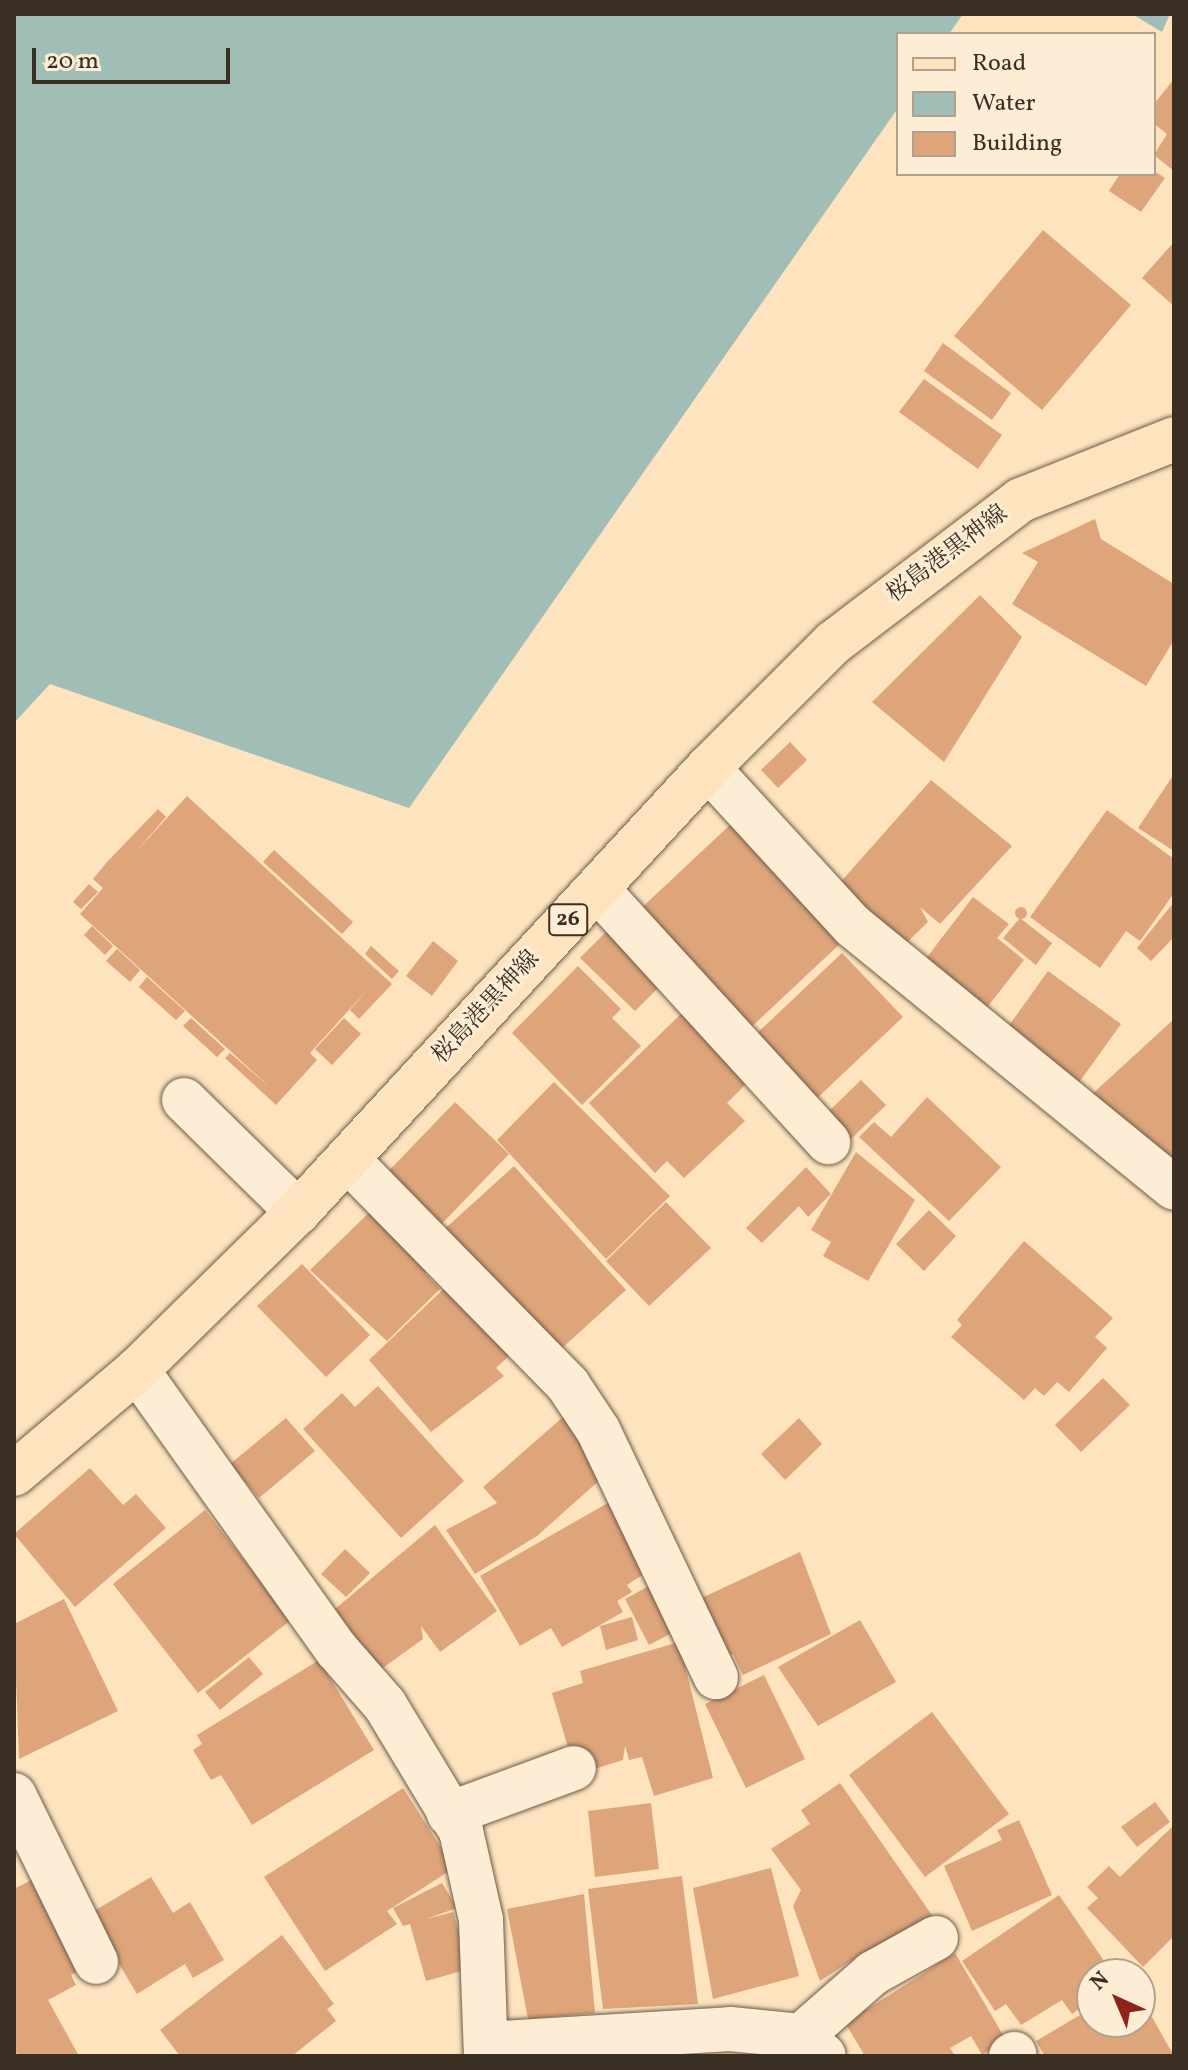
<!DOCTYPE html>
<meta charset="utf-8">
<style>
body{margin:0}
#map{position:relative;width:1188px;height:2070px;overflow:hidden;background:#fde3be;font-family:Vollkorn,"Noto Serif JP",serif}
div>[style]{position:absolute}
.water>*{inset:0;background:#a0bdb6}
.building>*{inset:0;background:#dea47a}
.round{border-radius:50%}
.roads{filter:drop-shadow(0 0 2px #6c5c4a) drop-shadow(0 0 2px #6c5c4a)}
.minor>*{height:44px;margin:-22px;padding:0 22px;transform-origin:22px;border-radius:22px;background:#feedd5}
.primary>*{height:44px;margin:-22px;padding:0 22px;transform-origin:22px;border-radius:22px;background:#fde3be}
span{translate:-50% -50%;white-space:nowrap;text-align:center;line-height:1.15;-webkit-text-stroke:6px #feedd5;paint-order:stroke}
.shield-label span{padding:2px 6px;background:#feedd5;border:2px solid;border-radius:6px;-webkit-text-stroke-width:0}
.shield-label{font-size:22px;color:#3b2f23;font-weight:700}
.street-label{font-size:24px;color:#3b2f23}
.frame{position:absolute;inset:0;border:16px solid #3b2f23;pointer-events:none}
.legend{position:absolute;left:896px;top:32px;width:260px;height:144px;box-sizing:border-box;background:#feedd5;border:2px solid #b0a18e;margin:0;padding:10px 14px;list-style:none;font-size:24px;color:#3b2f23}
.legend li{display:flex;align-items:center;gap:16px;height:40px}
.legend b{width:40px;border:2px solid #b0a18e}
.north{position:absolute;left:1076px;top:1958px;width:80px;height:80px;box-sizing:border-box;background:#feedd5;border:2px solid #b0a18e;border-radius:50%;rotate:316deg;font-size:22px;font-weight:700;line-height:32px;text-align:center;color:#3b2f23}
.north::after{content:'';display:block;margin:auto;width:28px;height:36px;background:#8f2418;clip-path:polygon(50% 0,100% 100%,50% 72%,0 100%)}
.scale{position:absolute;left:32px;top:48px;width:198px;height:36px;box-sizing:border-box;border:4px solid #3b2f23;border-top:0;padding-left:10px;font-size:24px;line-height:28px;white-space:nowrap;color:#3b2f23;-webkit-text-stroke:6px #feedd5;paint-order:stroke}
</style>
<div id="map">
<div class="water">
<i style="clip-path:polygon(14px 14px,963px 14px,949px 34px,898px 34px,898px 108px,409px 808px,50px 684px,14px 723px)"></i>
<i style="clip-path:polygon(1132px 14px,1170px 14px,1162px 32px)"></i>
</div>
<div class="building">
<i style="clip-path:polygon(1174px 79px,1174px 171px,1154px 155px,1167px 134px,1154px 124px,1154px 104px)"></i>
<i style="clip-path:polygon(1154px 171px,1165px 178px,1141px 212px,1109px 191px,1120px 174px)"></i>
<i style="clip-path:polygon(1043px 230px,1131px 305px,1042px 410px,954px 336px)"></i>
<i style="clip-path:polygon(1174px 242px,1174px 306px,1142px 278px)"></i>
<i style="clip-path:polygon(943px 343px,1011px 393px,992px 420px,924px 371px)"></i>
<i style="clip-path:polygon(924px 379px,1002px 435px,978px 469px,899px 412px)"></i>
<i style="clip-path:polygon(1095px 519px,1101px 539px,1174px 584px,1174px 640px,1146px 686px,1012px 604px,1038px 562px,1022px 553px)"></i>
<i style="clip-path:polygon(980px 595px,1022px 637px,944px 762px,872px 702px)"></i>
<i style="clip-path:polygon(790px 742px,807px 760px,778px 788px,761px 770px)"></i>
<i style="clip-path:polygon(1174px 774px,1174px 851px,1138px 828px)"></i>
<i style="clip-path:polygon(931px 780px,1012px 846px,940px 924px,920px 907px,928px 922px,899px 950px,838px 885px)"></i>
<i style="clip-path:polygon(187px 796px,392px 984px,359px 1019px,350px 1010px,368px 989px,310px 1053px,317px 1060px,276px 1105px,225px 1058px,230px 1053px,272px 1089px,80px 914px,103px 888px,93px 879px,107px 862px,158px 809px,166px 817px,134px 854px)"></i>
<i style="clip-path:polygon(1107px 810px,1174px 859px,1174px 893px,1140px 941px,1126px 931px,1100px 968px,1030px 917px)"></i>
<i style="clip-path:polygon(732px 823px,843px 941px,746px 1032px,635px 914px)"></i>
<i style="clip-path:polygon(274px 850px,353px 922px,342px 934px,263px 862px)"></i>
<i style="clip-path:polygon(89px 884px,98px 892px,81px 909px,73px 902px)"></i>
<i style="clip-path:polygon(973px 897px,1009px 924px,997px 938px,1024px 960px,979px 1018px,918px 969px)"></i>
<i style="clip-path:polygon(1174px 902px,1174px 937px,1151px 961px,1137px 948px)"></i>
<i class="round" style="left:1015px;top:907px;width:12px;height:12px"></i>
<i style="clip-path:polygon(1020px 918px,1052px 943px,1036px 965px,1003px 938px)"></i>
<i style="clip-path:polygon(613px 925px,668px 978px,635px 1011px,580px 958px)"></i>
<i style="clip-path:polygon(92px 926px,113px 946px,105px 955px,84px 935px)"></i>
<i style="clip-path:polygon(433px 941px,458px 961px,432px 996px,406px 976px)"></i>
<i style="clip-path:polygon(371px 946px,399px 971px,392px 979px,365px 954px)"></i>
<i style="clip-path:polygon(117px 949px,140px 970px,130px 982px,106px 961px)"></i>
<i style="clip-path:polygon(842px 953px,903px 1017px,814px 1101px,753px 1037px)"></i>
<i style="clip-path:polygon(578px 966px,621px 1009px,612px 1018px,641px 1046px,582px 1105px,512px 1033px)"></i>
<i style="clip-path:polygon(1048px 971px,1121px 1024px,1075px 1088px,1003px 1034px)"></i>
<i style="clip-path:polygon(147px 977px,185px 1011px,176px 1020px,139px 987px)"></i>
<i style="clip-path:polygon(684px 1011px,750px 1080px,727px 1103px,745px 1121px,684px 1178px,667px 1161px,655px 1173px,589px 1103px)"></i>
<i style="clip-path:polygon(191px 1018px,225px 1049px,217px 1057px,183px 1026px)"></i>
<i style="clip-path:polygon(344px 1018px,361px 1034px,332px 1065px,315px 1049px)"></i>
<i style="clip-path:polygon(1174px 1019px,1174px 1159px,1089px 1097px)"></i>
<i style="clip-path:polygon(861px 1080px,886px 1105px,851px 1139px,827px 1113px)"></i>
<i style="clip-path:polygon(554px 1082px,670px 1196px,606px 1259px,497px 1140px)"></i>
<i style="clip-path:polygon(927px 1097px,1001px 1167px,949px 1221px,859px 1137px,874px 1122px,891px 1137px)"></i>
<i style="clip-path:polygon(455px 1102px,509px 1154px,433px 1233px,379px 1181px)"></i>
<i style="clip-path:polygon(856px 1152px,915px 1200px,868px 1281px,823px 1256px,831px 1242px,811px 1230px)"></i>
<i style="clip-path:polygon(514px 1166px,626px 1290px,550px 1359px,438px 1235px)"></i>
<i style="clip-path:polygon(806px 1167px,831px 1194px,808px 1217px,799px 1206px,762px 1243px,746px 1228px)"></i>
<i style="clip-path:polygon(381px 1201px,438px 1261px,425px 1273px,440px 1289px,387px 1341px,310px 1270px)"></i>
<i style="clip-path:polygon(666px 1202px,711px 1248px,649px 1306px,606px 1261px)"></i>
<i style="clip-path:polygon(929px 1210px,956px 1236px,924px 1271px,896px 1244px)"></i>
<i style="clip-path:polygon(1024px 1241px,1113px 1318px,1095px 1337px,1107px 1348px,1069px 1392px,1057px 1382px,1044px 1396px,1035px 1388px,1024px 1400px,951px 1337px,962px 1325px,957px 1320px)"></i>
<i style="clip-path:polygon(302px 1264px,370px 1335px,326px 1377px,257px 1306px)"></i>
<i style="clip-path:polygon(456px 1277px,511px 1354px,496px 1368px,504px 1376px,431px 1432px,369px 1360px)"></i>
<i style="clip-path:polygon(1103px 1378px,1130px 1405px,1081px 1452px,1055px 1425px)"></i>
<i style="clip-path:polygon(378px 1386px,464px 1481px,401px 1538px,303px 1429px,342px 1393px,355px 1407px)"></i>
<i style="clip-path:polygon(571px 1410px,611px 1470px,537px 1536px,475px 1574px,446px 1530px,497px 1503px,483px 1487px)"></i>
<i style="clip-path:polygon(286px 1418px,315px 1451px,259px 1498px,230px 1464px)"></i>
<i style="clip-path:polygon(799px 1418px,822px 1444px,785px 1480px,761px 1454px)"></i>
<i style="clip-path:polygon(90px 1468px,123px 1505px,136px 1494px,166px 1528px,75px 1607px,14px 1534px)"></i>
<i style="clip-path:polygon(613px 1500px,653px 1568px,627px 1585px,632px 1592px,617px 1601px,623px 1612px,562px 1647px,551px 1628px,520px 1646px,480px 1576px)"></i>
<i style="clip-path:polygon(205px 1510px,291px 1620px,198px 1693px,113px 1584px)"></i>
<i style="clip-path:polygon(435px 1525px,497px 1611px,440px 1652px,421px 1626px,423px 1639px,380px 1670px,335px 1609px)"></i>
<i style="clip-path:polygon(345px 1549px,370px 1573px,346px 1597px,321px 1574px)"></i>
<i style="clip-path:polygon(800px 1552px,831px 1634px,743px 1675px,733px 1654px,716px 1661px,691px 1603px)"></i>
<i style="clip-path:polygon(658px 1581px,683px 1627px,649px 1645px,625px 1599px)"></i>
<i style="clip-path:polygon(64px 1599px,118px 1711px,19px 1759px,14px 1624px)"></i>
<i style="clip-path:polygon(632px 1617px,638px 1640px,606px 1650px,600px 1626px)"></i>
<i style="clip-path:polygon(860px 1620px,896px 1682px,818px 1726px,778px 1667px)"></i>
<i style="clip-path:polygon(679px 1642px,713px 1778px,654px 1796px,642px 1757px,629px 1760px,625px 1746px,623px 1760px,591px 1770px,572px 1761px,552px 1693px,583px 1683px,580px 1671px)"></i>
<i style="clip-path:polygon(249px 1657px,263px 1674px,220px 1710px,205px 1692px)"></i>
<i style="clip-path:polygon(319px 1660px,374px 1750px,252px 1825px,221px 1775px,211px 1780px,193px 1750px,202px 1744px,197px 1735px)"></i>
<i style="clip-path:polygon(764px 1675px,805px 1759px,746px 1788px,705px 1704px)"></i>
<i style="clip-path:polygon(932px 1712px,1009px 1814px,925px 1877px,849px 1775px)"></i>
<i style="clip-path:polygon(840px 1783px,936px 1921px,874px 1963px,866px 1951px,820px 1981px,793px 1906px,801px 1890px,771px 1849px,810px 1824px,801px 1810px)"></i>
<i style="clip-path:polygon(403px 1788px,454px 1868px,387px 1911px,397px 1924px,325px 1971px,264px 1877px)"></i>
<i style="clip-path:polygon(1155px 1802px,1170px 1822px,1137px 1847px,1121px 1827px)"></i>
<i style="clip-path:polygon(651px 1803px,659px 1869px,595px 1877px,588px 1811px)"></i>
<i style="clip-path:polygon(1019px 1820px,1052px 1895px,972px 1931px,944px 1866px,1002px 1840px,997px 1830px)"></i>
<i style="clip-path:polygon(1174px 1825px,1174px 1936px,1143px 1967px,1087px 1908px,1098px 1898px,1087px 1887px,1109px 1866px,1120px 1877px)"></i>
<i style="clip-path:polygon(771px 1868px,799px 1976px,713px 1999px,693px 1888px)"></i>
<i style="clip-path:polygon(39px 1876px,87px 1966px,71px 1975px,76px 1985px,48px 2000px,79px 2056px,18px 2056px,14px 2048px,14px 1889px)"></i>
<i style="clip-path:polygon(682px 1876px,698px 2004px,603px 2009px,588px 1889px)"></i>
<i style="clip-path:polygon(151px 1877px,173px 1913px,190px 1902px,224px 1960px,193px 1978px,185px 1964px,137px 1994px,89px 1914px)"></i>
<i style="clip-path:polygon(442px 1883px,457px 1908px,426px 1919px,453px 1912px,469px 1969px,426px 1981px,410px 1924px,403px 1926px,393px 1908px)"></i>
<i style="clip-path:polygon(584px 1894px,595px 2013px,528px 2019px,507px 1909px)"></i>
<i style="clip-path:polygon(1059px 1895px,1113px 1974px,1092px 1974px,1092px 2000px,1072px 2014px,1062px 2000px,1021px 2025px,1006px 2004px,995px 2011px,962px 1961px)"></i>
<i style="clip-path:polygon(282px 1935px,334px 2004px,327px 2009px,336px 2021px,292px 2056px,180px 2056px,160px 2030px)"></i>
<i style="clip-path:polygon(955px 1953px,1006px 2040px,982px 2055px,971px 2036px,950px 2048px,955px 2056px,865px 2056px,838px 2011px,860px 1999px,866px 2010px)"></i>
<i style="clip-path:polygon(1140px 1996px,1174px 2056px,1045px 2056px,1036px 2041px,1092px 2008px,1092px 2022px,1140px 2022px)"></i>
</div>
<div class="roads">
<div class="minor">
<i style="left:708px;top:768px;width:214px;rotate:47.5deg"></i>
<i style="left:853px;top:926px;width:414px;rotate:39.2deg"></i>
<i style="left:597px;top:889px;width:343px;rotate:47.6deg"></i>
<i style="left:184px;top:1100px;width:160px;rotate:44.5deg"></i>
<i style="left:348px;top:1160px;width:315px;rotate:45.6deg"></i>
<i style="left:568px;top:1385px;width:54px;rotate:56.3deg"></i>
<i style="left:598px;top:1430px;width:274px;rotate:64.5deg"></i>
<i style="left:137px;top:1370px;width:344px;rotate:54.5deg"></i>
<i style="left:337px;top:1650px;width:73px;rotate:48.9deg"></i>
<i style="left:385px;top:1705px;width:147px;rotate:58.9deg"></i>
<i style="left:461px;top:1831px;width:91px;rotate:77.3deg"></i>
<i style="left:481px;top:1920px;width:136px;rotate:87.9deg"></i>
<i style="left:14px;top:1795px;width:186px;rotate:63.8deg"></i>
<i style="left:449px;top:1814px;width:133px;rotate:-20.2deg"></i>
<i style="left:801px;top:2036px;width:96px;rotate:-41.2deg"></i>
<i style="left:873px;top:1973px;width:72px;rotate:-29.1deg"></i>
<i style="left:486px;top:2044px;width:244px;rotate:-3.5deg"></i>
<i style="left:730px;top:2029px;width:71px;rotate:5.6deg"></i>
<i style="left:801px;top:2036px;width:30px;rotate:41deg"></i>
<i style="left:1011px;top:2056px;width:4px;rotate:-34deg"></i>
</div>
<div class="primary">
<i style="left:14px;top:1474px;width:161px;rotate:-40.2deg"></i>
<i style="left:137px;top:1370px;width:226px;rotate:-44.5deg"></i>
<i style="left:298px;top:1212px;width:604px;rotate:-47.28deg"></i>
<i style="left:708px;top:768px;width:177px;rotate:-45deg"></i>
<i style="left:833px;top:643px;width:236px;rotate:-37.3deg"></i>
<i style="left:1021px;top:500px;width:165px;rotate:-21.7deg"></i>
</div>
</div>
<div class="shield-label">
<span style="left:568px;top:920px">26</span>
</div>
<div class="street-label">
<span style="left:948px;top:555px;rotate:-37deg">桜島港黒神線</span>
<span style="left:487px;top:1008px;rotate:-47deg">桜島港黒神線</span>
</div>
<div class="frame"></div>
<ul class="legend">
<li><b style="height:10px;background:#fde3be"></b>Road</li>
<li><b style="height:22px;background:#a0bdb6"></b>Water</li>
<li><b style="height:22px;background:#dea47a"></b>Building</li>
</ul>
<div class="north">N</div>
<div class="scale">20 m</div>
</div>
